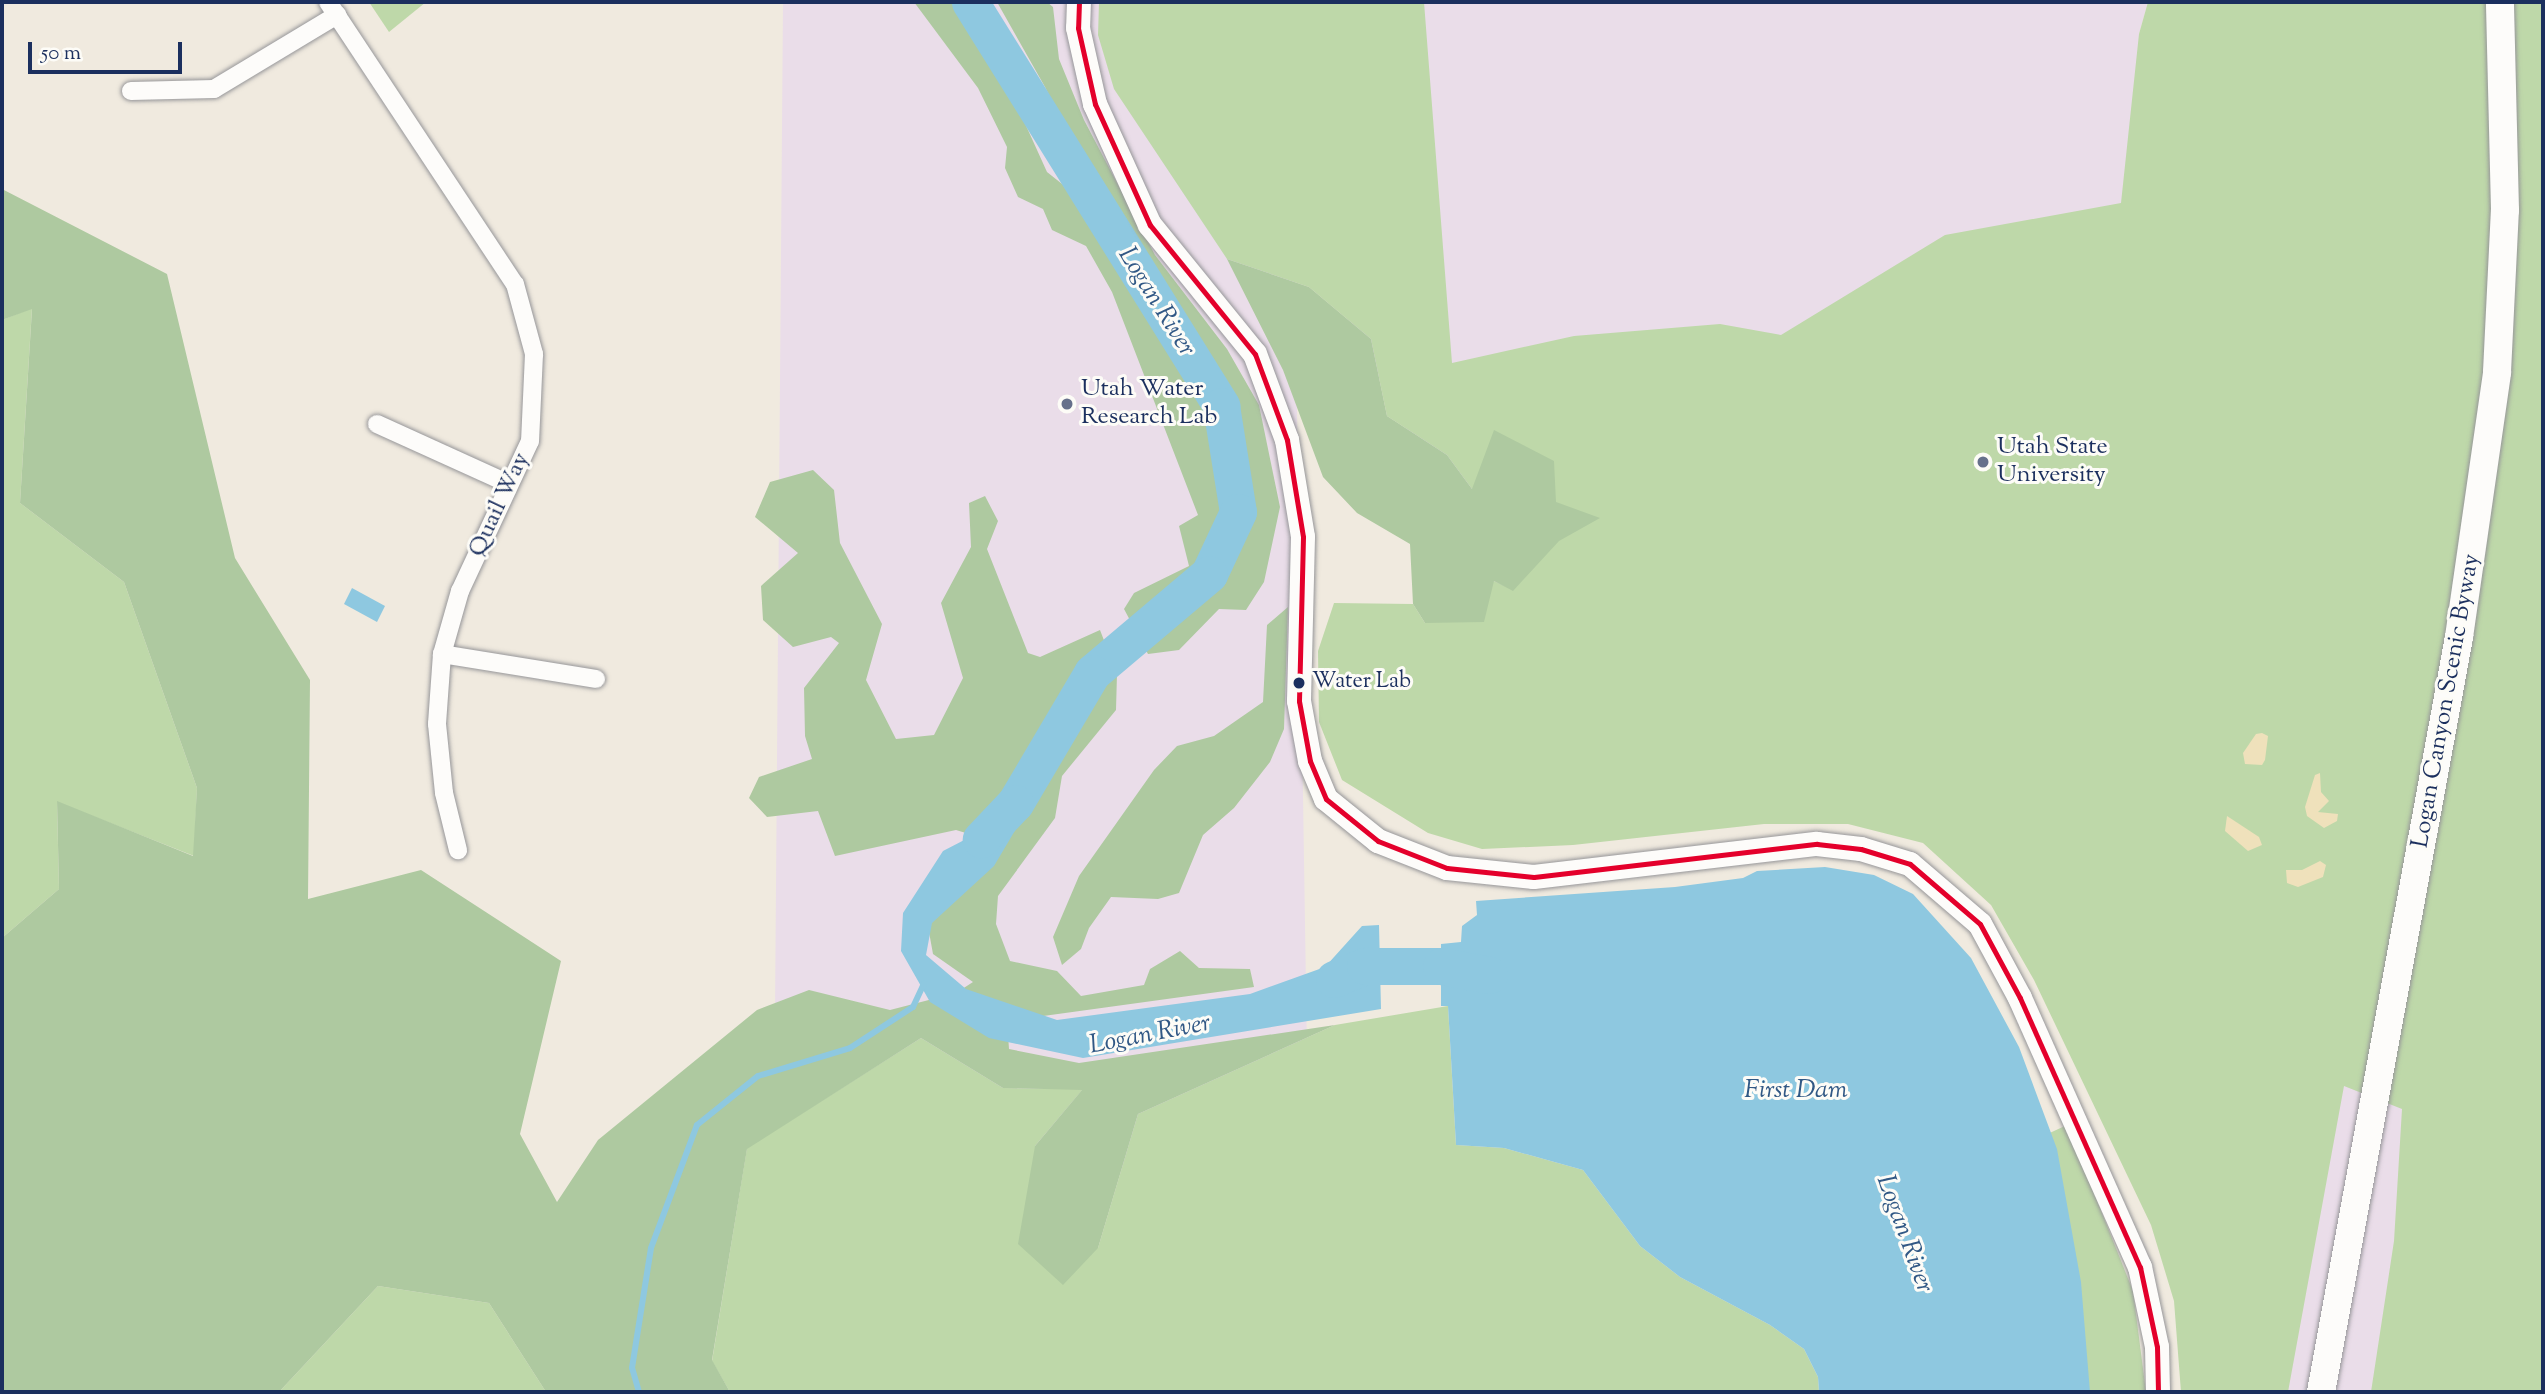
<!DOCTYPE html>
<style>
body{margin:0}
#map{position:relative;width:2545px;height:1394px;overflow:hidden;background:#f0eadf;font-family:"Sorts Mill Goudy",serif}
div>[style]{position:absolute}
.built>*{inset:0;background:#eadde9}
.green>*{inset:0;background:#bed8a9}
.forest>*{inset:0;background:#aec9a0}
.sand>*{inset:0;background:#efe1bb}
.water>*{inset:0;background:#8ec8e0}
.stream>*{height:6px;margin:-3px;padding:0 3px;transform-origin:3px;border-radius:3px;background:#8ec8e0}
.river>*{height:37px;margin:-18.5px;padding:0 18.5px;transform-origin:18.5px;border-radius:18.5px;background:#8ec8e0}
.roads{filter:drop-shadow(0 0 2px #969699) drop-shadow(0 0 2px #969699)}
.street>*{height:18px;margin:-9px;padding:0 9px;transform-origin:9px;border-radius:9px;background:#fdfcfa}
.secondary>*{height:24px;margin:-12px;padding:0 12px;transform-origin:12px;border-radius:12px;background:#fdfcfa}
.primary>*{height:28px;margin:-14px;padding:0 14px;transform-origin:14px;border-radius:14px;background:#fdfcfa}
.bus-1>*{height:5px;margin:-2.5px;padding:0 2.5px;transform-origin:2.5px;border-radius:2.5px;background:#e4002b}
.dots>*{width:19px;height:19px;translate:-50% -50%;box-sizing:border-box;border:4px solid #fdfcf7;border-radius:50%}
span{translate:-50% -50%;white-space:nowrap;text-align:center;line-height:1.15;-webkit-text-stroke:6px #fdfcf7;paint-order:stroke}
.bus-label{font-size:22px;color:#1b2f5e}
.left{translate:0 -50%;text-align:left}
.poi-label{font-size:24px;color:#1b2f5e}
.street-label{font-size:24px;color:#1b2f5e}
.water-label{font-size:26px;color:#315885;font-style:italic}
.frame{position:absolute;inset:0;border:4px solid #1b2f5e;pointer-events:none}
.scale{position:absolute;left:28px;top:42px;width:154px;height:32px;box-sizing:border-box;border:4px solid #1b2f5e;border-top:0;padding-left:9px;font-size:21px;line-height:24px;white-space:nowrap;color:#1b2f5e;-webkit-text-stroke:5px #fdfcf7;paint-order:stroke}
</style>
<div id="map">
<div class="built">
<i style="clip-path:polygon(783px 2px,2148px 2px,2139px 34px,2543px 1392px,2185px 1392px,2133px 708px,1554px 708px,1294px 218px,1307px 1052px,772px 1392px)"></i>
</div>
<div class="green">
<i style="clip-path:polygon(369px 2px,426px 2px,389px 32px)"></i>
<i style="clip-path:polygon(1099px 2px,1424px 2px,1452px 363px,1574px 336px,1720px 324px,1781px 335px,1945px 235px,2121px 203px,2139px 34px,2148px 2px,2543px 2px,2543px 1392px,2371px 1392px,2394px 1241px,2402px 1109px,2344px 1086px,2288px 1392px,2181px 1392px,2174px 1301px,2151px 1225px,2034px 980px,1991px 905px,1923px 843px,1848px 824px,1764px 824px,1573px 845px,1482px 849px,1428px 833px,1342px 780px,1319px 722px,1318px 651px,1334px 603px,1413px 604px,1425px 623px,1494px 581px,1513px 590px,1472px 489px,1447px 455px,1387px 416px,1371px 339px,1309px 287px,1227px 259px,1114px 89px,1098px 35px)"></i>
<i style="clip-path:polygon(32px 308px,20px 503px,124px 582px,197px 788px,194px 856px,57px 802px,59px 889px,2px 938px,2px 320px)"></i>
<i style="clip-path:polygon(1448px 1006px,1456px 1145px,1504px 1148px,1583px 1170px,1640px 1246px,1680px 1277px,1770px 1325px,1804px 1349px,1818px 1377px,1819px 1392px,730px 1392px,712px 1361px,747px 1148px,921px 1038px,1003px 1088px,1083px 1089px,1035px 1146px,1098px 1248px,1138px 1114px,1335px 1025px)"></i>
<i style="clip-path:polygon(2067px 1125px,2133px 1291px,2146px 1392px,2055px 1392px,2041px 1137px)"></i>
<i style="clip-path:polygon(378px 1286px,489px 1303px,546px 1392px,279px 1392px)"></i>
</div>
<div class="forest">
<i style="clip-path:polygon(914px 2px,963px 2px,995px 57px,1047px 172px,1086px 203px,1138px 296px,1166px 327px,1175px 316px,1095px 191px,1045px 87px,997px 2px,1047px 2px,1053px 7px,1059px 59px,1084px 120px,1155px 255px,1227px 349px,1259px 405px,1280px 507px,1264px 582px,1246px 610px,1219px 609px,1179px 650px,1148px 654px,1124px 609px,1134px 593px,1189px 566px,1179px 526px,1198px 515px,1112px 292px,1086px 246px,1052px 230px,1043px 209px,1018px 197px,1005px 168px,1007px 147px,978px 88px)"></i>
<i style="clip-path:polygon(2px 189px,167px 274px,235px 558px,310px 680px,308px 899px,421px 870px,561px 961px,520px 1134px,557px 1202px,598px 1140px,757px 1010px,809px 990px,890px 1010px,956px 993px,973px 982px,933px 954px,927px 921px,992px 841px,956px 830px,835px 856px,818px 811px,767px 817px,749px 798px,759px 777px,812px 759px,805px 736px,804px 688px,839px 643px,831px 637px,793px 647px,763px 620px,761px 586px,798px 553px,755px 517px,770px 482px,813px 470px,834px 490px,840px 543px,882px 624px,866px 680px,896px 739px,934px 735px,963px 678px,941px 603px,971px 547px,969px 503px,985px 496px,998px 521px,987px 549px,1028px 653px,1040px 657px,1100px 630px,1117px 674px,1116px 710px,1062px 776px,1055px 818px,998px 896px,996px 924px,1010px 961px,1057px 971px,1081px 996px,1144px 985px,1150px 969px,1180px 951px,1199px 968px,1250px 969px,1254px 987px,1007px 1021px,1009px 1049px,1079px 1063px,1335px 1025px,1138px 1114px,1098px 1248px,1063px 1285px,1018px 1244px,1035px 1146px,1082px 1090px,1003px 1088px,921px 1038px,747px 1149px,712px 1360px,730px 1392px,546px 1392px,489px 1303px,378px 1286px,279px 1392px,2px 1392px,2px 938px,59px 889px,57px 801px,193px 856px,197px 788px,124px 582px,20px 503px,32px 309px,2px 320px)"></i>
<i style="clip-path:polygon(1227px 259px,1309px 287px,1371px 339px,1387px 416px,1447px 455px,1472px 489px,1494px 430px,1554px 461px,1556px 502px,1600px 518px,1559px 541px,1513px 591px,1494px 581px,1484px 622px,1425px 623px,1413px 604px,1410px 544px,1357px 513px,1323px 477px,1283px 370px)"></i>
<i style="clip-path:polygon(1288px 607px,1284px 729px,1270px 762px,1234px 808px,1203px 835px,1179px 893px,1158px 899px,1111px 897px,1089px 928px,1081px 949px,1062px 965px,1053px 937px,1079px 876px,1154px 770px,1177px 746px,1214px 736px,1263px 702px,1267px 625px)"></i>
</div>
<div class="sand">
<i style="clip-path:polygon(2262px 733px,2268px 736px,2265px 760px,2262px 765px,2245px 764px,2243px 753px,2256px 734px)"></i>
<i style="clip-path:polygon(2320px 773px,2321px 792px,2329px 801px,2318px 812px,2338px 814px,2337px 821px,2324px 828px,2307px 816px,2305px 807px,2315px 775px)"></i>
<i style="clip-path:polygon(2227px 816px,2259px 837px,2262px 845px,2248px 851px,2225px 831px)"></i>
<i style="clip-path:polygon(2320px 861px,2326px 865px,2323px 877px,2298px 887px,2287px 883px,2286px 870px,2302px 870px)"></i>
</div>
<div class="water">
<i style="clip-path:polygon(352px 588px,385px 606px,377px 622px,344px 604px)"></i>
<i style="clip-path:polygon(1045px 780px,994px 866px,932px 923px,926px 955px,966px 989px,1057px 1020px,1250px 994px,1325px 967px,1362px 926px,1379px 925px,1381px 1009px,1083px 1058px,989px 1038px,930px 1002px,901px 951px,903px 913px,943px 851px,972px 836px)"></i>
<i style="clip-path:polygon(1825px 867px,1874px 875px,1913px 894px,1971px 958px,2019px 1047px,2057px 1149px,2081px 1282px,2090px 1392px,1819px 1392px,1818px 1377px,1804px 1349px,1770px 1325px,1680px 1277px,1640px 1246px,1583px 1170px,1504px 1148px,1456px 1145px,1448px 1006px,1441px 1006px,1441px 944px,1461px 942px,1462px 926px,1477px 915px,1476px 901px,1675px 887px,1743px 878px,1757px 871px)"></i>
</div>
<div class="stream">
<i style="left:639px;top:1392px;width:25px;rotate:-106deg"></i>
<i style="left:632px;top:1368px;width:121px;rotate:-81deg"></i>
<i style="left:651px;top:1248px;width:131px;rotate:-69.5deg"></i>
<i style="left:697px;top:1125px;width:78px;rotate:-38.8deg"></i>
<i style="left:758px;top:1076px;width:96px;rotate:-16.9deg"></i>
<i style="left:850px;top:1048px;width:75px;rotate:-33.1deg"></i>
<i style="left:913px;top:1007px;width:26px;rotate:-65deg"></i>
</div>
<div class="river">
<i style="left:970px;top:2px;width:476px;rotate:58.1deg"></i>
<i style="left:1221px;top:406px;width:107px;rotate:80.9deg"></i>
<i style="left:1238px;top:512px;width:68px;rotate:115.1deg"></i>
<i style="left:1209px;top:574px;width:153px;rotate:139.8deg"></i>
<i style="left:1092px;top:673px;width:151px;rotate:120.6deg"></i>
<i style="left:1015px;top:803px;width:50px;rotate:133.4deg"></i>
<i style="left:1334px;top:979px;width:34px;rotate:-23deg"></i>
<i style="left:1365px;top:966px;width:76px"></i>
<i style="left:1441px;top:966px;width:49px;rotate:10.6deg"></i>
</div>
<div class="roads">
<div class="street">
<i style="left:328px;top:2px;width:338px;rotate:56.5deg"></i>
<i style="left:515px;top:284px;width:73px;rotate:74.8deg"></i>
<i style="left:534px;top:354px;width:87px;rotate:92.6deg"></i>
<i style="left:530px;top:441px;width:166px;rotate:115deg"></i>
<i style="left:460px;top:591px;width:66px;rotate:105.9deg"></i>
<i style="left:442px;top:654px;width:70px;rotate:94.1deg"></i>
<i style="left:437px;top:724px;width:69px;rotate:84.2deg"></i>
<i style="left:444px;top:793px;width:59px;rotate:76.2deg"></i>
<i style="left:131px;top:91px;width:83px;rotate:-1.4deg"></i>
<i style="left:214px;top:89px;width:144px;rotate:-31deg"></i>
<i style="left:377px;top:424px;width:145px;rotate:24.4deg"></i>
<i style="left:442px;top:654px;width:156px;rotate:9.2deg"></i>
</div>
<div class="secondary">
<i style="left:1079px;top:2px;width:26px;rotate:92deg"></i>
<i style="left:1078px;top:28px;width:78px;rotate:77.4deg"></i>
<i style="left:1095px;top:104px;width:133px;rotate:65.6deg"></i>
<i style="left:1150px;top:225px;width:166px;rotate:50.9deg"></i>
<i style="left:1255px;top:354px;width:92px;rotate:69.6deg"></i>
<i style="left:1287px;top:440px;width:98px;rotate:80.6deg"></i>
<i style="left:1303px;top:537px;width:164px;rotate:91.4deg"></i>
<i style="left:1299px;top:701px;width:61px;rotate:79.6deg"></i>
<i style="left:1310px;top:761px;width:41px;rotate:67.2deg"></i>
<i style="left:1326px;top:799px;width:67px;rotate:38.9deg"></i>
<i style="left:1378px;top:841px;width:74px;rotate:21.4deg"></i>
<i style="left:1447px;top:868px;width:87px;rotate:5.9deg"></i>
<i style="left:1534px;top:877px;width:285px;rotate:-6.7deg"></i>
<i style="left:1817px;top:844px;width:44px;rotate:6.5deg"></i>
<i style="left:1861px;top:849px;width:51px;rotate:17deg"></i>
<i style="left:1910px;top:864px;width:92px;rotate:40.6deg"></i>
<i style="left:1980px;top:924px;width:84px;rotate:61.6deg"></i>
<i style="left:2020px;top:998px;width:295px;rotate:66deg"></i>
<i style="left:2140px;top:1267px;width:82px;rotate:78deg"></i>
<i style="left:2157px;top:1347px;width:45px;rotate:88.7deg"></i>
</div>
<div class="primary">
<i style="left:2321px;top:1392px;width:768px;rotate:-79.64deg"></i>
<i style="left:2459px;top:637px;width:268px;rotate:-81.8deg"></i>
<i style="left:2497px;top:372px;width:162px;rotate:-87.2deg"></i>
<i style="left:2505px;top:210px;width:208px;rotate:-91.4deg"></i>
</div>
</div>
<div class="bus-1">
<i style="left:1079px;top:2px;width:26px;rotate:92deg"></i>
<i style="left:1078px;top:28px;width:78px;rotate:77.4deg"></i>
<i style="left:1095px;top:104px;width:133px;rotate:65.6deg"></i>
<i style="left:1150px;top:225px;width:166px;rotate:50.9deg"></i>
<i style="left:1255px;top:354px;width:92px;rotate:69.6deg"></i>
<i style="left:1287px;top:440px;width:98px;rotate:80.6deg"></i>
<i style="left:1303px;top:537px;width:164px;rotate:91.4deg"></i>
<i style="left:1299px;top:701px;width:61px;rotate:79.6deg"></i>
<i style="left:1310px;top:761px;width:41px;rotate:67.2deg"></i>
<i style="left:1326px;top:799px;width:67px;rotate:38.9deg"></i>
<i style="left:1378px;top:841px;width:74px;rotate:21.4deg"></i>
<i style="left:1447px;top:868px;width:87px;rotate:5.9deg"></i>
<i style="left:1534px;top:877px;width:285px;rotate:-6.7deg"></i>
<i style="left:1817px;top:844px;width:44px;rotate:6.5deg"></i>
<i style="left:1861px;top:849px;width:51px;rotate:17deg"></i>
<i style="left:1910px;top:864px;width:92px;rotate:40.6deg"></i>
<i style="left:1980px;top:924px;width:84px;rotate:61.6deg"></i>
<i style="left:2020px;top:998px;width:295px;rotate:66deg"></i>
<i style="left:2140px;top:1267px;width:82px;rotate:78deg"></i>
<i style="left:2157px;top:1347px;width:45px;rotate:88.7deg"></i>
</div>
<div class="dots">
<i style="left:1067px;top:404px;background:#66708b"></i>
<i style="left:1983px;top:462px;background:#66708b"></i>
<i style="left:1299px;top:683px;background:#1b2f5e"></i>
</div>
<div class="bus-label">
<span class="left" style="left:1312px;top:683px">Water Lab</span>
</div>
<div class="poi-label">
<span class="left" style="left:1081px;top:404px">Utah Water<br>Research Lab</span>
<span class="left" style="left:1997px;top:462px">Utah State<br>University</span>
</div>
<div class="street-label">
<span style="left:500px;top:505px;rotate:-65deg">Quail Way</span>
<span style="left:2447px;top:701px;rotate:-80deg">Logan Canyon Scenic Byway</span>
</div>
<div class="water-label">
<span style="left:1156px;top:302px;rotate:58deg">Logan River</span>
<span style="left:1150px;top:1035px;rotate:-11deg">Logan River</span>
<span style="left:1796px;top:1091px">First Dam</span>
<span style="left:1904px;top:1234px;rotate:70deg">Logan River</span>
</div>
<div class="frame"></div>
<div class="scale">50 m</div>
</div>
